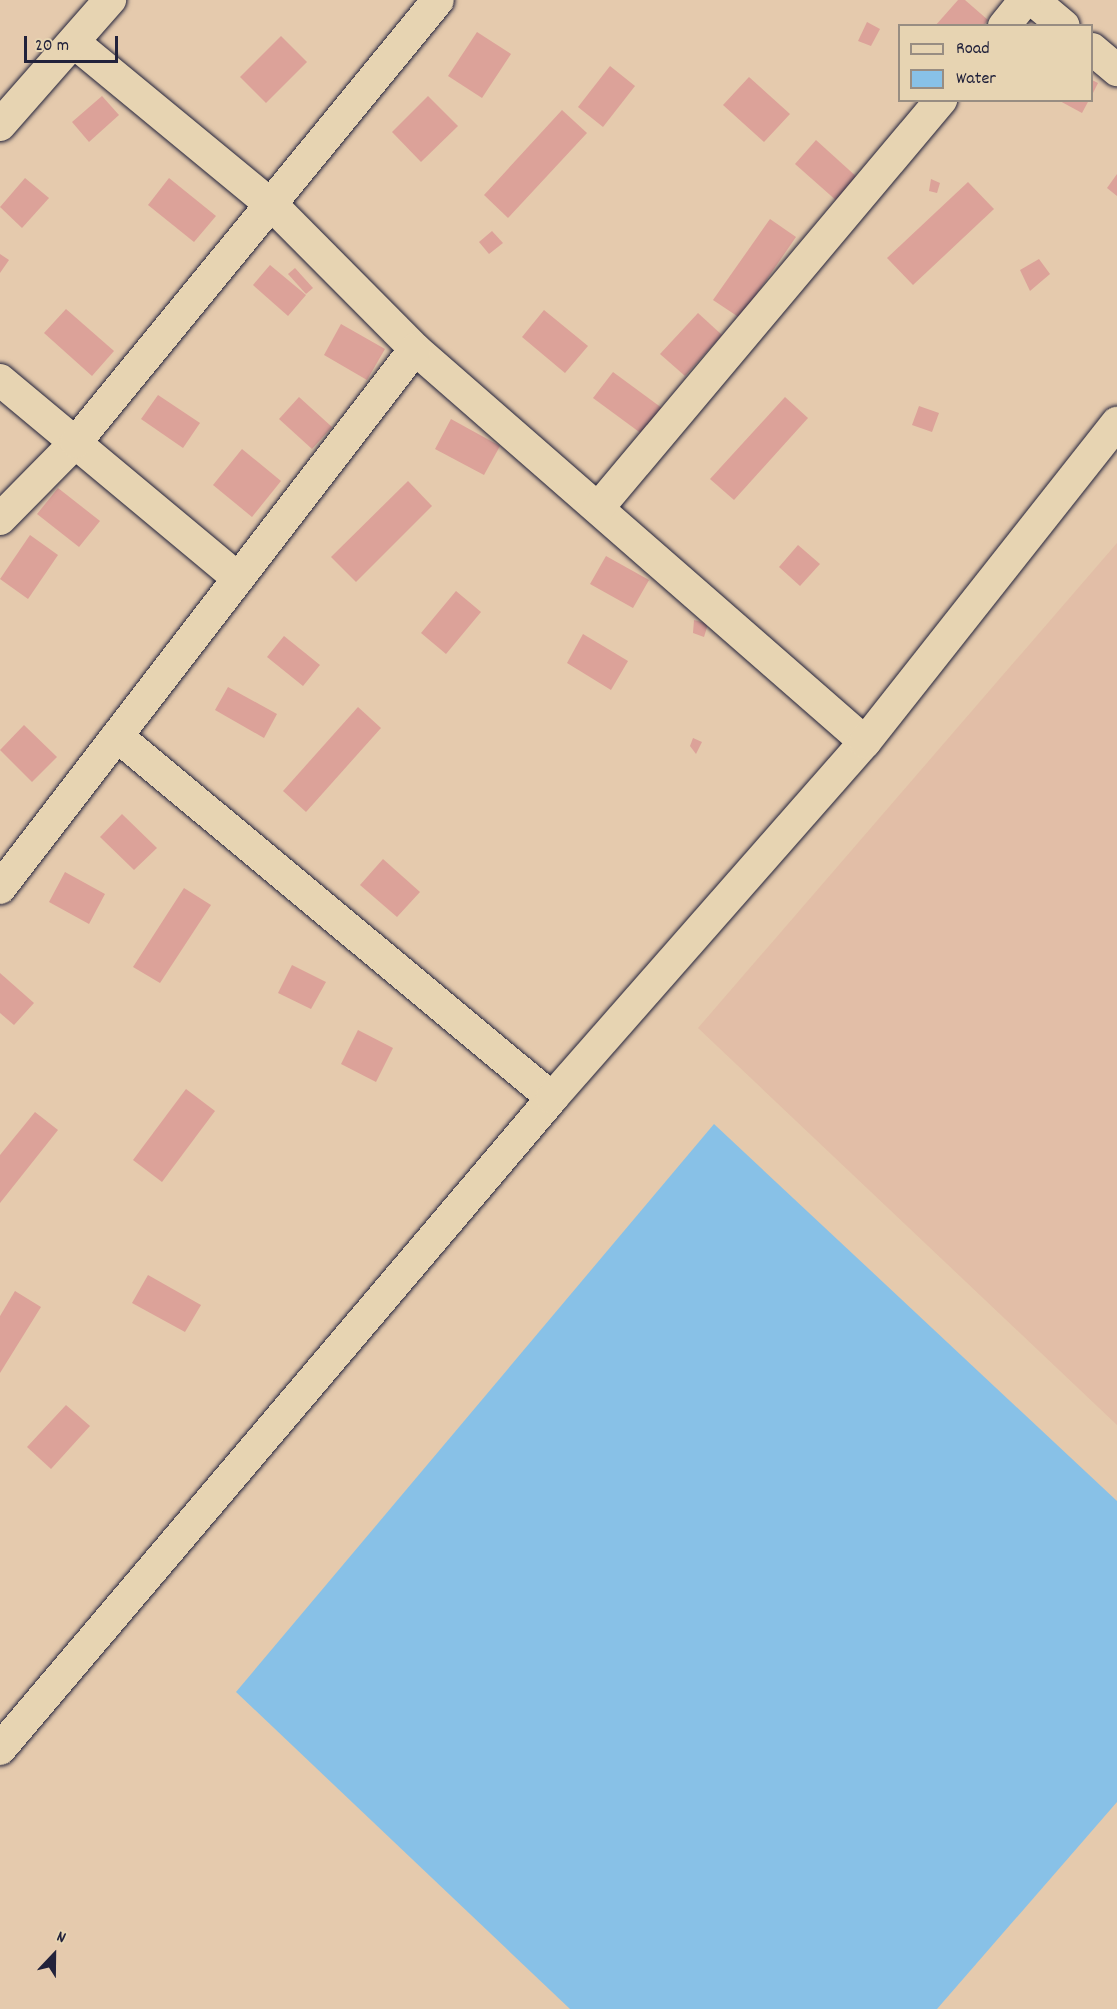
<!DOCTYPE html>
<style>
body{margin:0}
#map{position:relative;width:1117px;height:2009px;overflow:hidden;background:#e5caad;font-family:Dekko,sans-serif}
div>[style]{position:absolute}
.built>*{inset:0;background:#e2bea7}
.water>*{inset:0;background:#88c1e7}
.building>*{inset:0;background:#dca299}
.roads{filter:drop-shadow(0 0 2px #22223b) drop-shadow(0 0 2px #22223b)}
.minor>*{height:32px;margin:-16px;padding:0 16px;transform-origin:16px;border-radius:16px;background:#e7d4b2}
span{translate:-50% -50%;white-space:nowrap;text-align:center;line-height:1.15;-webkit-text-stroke:4.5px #e7d4b2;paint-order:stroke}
.legend{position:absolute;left:898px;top:24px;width:195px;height:78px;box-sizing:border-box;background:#e7d4b2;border:2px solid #988d82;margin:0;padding:8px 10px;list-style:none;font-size:18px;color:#22223b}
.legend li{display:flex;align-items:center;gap:12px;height:30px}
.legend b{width:30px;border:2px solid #988d82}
.north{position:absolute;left:24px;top:1925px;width:60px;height:60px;-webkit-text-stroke:4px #e7d4b2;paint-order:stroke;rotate:22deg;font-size:16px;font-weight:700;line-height:24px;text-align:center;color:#22223b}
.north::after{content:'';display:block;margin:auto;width:21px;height:27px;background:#22223b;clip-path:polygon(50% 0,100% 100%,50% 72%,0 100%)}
.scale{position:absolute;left:24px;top:36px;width:94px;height:27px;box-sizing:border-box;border:3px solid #22223b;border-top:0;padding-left:8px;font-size:18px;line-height:21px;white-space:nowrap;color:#22223b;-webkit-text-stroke:4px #e7d4b2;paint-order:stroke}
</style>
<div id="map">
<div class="built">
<i style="clip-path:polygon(1117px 543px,1117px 1425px,698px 1028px)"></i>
</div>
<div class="water">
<i style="clip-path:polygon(714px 1124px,1117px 1501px,1117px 1802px,937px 2009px,570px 2009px,236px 1692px)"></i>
</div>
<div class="building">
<i style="clip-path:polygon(958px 0,965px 0,988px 20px,983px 26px,935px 26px)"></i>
<i style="clip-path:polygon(867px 22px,880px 29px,871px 46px,858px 41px)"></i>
<i style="clip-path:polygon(477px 32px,511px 54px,482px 98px,448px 76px)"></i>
<i style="clip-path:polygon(281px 36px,307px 62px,266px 103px,240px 77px)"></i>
<i style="clip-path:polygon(610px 66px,635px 86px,603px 127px,578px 107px)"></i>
<i style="clip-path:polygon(749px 77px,790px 114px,764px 142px,723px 105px)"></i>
<i style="clip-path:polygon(1092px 80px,1098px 83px,1092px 95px)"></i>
<i style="clip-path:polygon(102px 96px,119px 115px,89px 142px,72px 122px)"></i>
<i style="clip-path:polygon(428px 96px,458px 126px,421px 162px,392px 132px)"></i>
<i style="clip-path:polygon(1058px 100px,1089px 100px,1082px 113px)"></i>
<i style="clip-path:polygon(562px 110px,587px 133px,508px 218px,484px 195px)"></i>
<i style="clip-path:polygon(816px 140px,859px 179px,838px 202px,795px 164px)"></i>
<i style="clip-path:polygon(1117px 174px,1117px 196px,1107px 188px)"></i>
<i style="clip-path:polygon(25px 178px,49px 198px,22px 228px,0 207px)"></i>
<i style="clip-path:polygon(169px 178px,216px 216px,194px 242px,148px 205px)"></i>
<i style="clip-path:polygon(931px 179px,940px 183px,937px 193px,929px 191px)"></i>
<i style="clip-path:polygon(968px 182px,994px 209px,913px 285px,887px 258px)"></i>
<i style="clip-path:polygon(770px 219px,796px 237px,740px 318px,713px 300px)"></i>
<i style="clip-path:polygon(492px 231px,503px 243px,489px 254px,479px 242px)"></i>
<i style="clip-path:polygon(0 254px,9px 260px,0 273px)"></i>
<i style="clip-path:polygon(1039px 259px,1050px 274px,1030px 291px,1020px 270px)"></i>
<i style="clip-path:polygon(270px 265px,306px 295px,288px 316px,253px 285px)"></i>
<i style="clip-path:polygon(295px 268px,313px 288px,306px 294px,288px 274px)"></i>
<i style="clip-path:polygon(66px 309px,114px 351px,92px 376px,44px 333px)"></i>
<i style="clip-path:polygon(544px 310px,588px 346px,565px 373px,522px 337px)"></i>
<i style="clip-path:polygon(698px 313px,722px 335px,685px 376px,660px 354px)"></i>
<i style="clip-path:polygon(341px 324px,385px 349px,367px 380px,324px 355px)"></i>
<i style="clip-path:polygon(613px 372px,666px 411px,646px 437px,593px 398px)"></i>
<i style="clip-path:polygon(158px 395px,200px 423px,183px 448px,141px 419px)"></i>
<i style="clip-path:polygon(299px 397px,332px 427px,312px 449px,279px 419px)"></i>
<i style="clip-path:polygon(785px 397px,808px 418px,734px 500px,710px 479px)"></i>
<i style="clip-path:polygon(919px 406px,939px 413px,932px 432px,912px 425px)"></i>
<i style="clip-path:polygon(451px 419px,500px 446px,484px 475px,435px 449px)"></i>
<i style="clip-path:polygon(242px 449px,281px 481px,252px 517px,213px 485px)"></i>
<i style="clip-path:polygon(408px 481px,432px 506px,356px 582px,331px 557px)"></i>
<i style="clip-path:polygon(58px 488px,100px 521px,79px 547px,37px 514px)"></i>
<i style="clip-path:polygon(30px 535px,58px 555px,28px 599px,0 579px)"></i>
<i style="clip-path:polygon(798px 545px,820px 564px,800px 586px,779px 567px)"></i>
<i style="clip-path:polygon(606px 556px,649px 580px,633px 608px,590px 584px)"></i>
<i style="clip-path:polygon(456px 591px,481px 612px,446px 654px,421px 633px)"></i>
<i style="clip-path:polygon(694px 620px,708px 624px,704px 637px,693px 633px)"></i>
<i style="clip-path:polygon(583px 634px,628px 661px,611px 690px,567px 663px)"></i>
<i style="clip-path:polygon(284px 636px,320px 665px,303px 686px,267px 657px)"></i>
<i style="clip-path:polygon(228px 687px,277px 714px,264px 738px,215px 710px)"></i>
<i style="clip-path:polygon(358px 707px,381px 728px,306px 812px,283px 791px)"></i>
<i style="clip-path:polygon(24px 725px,57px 757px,32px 782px,0 750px)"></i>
<i style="clip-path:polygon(693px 738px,702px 742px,696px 754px,690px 746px)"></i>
<i style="clip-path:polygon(122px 814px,157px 848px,134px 870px,100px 837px)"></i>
<i style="clip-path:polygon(383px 859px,420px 892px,397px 917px,360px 885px)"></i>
<i style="clip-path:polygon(65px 872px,105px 894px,89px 924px,49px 902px)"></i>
<i style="clip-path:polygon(184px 888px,211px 905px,160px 983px,133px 967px)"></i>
<i style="clip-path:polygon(292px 965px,326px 982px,311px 1009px,278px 993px)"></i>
<i style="clip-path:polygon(0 973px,34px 1003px,14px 1025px,0 1013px)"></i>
<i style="clip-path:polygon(358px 1030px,393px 1048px,376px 1082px,341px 1064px)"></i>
<i style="clip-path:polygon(186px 1089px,215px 1111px,162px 1182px,133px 1160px)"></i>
<i style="clip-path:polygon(35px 1112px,58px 1130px,0 1203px,0 1155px)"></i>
<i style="clip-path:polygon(148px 1275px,201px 1305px,185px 1332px,132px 1303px)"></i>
<i style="clip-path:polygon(15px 1291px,41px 1307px,0 1373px,0 1316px)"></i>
<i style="clip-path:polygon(66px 1405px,90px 1426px,51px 1469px,27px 1447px)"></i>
</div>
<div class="roads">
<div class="minor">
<i style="left:1033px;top:0;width:40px;rotate:40deg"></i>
<i style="left:1004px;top:26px;width:33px;rotate:-51deg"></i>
<i style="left:76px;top:44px;width:256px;rotate:39.5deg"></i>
<i style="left:274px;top:207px;width:200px;rotate:45.2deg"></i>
<i style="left:415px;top:349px;width:597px;rotate:41.13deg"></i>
<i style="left:1092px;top:49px;width:33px;rotate:40deg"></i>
<i style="left:0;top:125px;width:167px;rotate:-48.7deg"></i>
<i style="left:0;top:380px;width:310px;rotate:39.8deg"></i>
<i style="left:599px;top:507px;width:532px;rotate:-49.96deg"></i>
<i style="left:0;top:519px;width:108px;rotate:-45.4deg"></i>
<i style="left:76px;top:442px;width:571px;rotate:-50.68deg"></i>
<i style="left:117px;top:736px;width:566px;rotate:39.77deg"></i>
<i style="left:0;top:888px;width:680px;rotate:-52.41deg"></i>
<i style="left:0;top:1749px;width:854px;rotate:-49.7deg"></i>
<i style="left:552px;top:1098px;width:474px;rotate:-48.7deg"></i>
<i style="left:865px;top:742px;width:407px;rotate:-51.7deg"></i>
</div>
</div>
<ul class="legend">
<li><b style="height:8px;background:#e7d4b2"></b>Road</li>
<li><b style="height:16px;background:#88c1e7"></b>Water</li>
</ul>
<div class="north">N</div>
<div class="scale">20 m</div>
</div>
